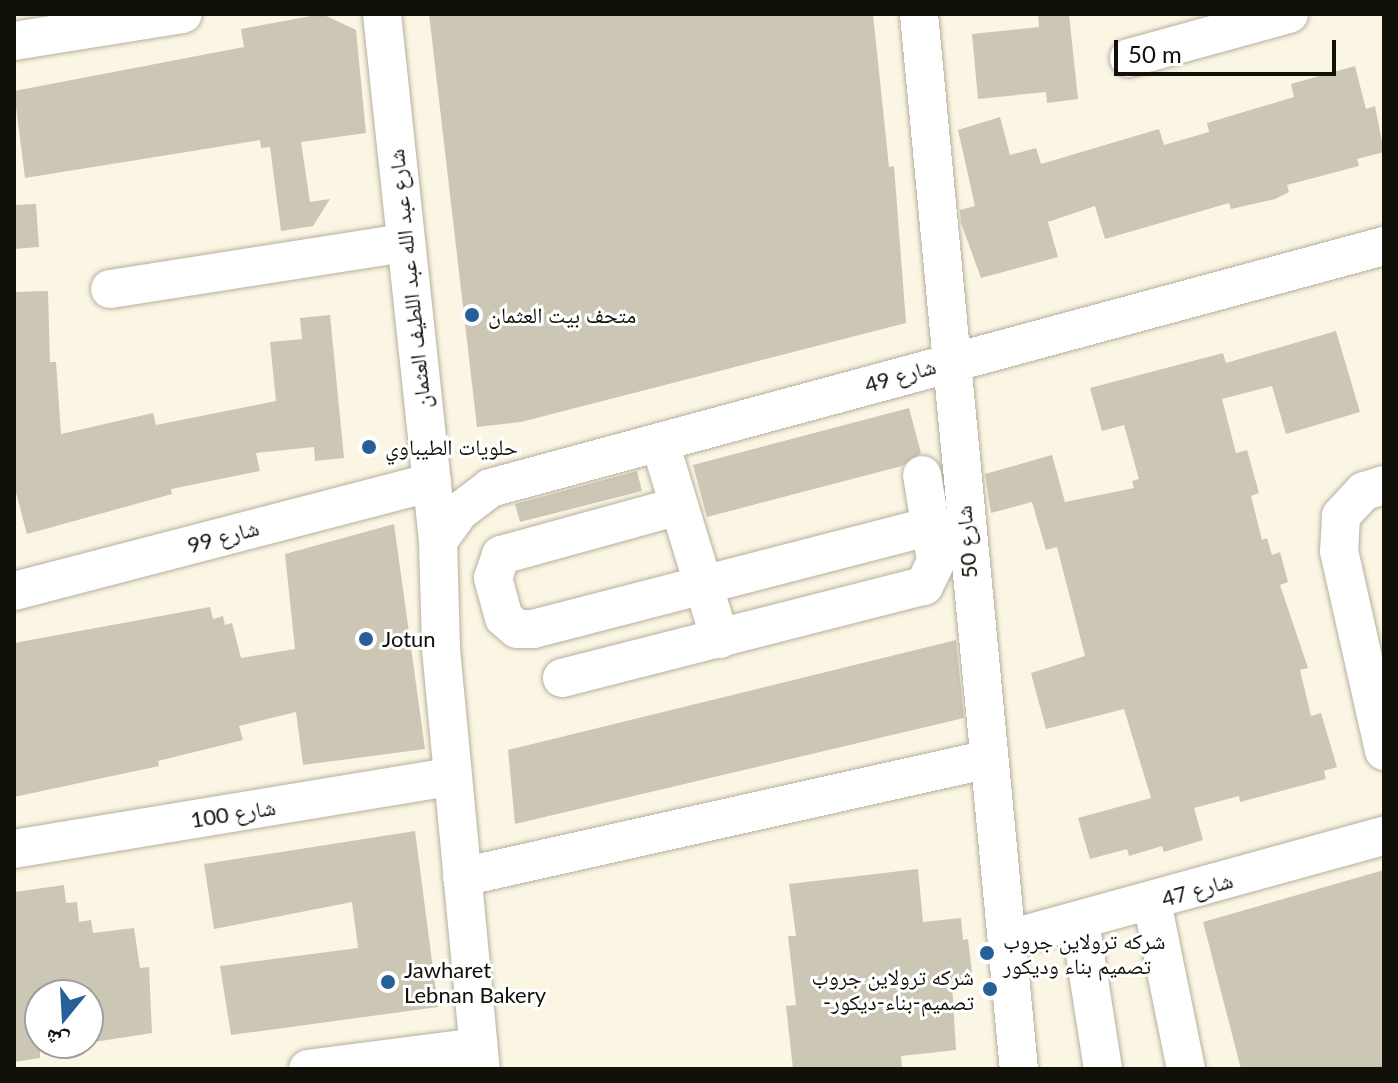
<!DOCTYPE html>
<meta charset="utf-8">
<style>
body{margin:0}
#map{position:relative;width:1398px;height:1083px;overflow:hidden;background:#fbf5e3;font-family:Lato,"Noto Naskh Arabic",sans-serif}
div>[style]{position:absolute}
.building>*{inset:0;background:#ccc7b5}
.roads{filter:drop-shadow(0 0 2px #b5b09e) drop-shadow(0 0 2px #b5b09e)}
.minor>*{height:38px;margin:-19px;padding:0 19px;transform-origin:19px;border-radius:19px;background:#fff}
.dots>*{width:22px;height:22px;translate:-50% -50%;box-sizing:border-box;border:4px solid #fff;border-radius:50%}
span{translate:-50% -50%;white-space:nowrap;text-align:center;line-height:1.15;-webkit-text-stroke:6px #fff;paint-order:stroke}
.street-label{font-size:22px;color:#111009}
.poi-label{font-size:22px;color:#111009}
.left{translate:0 -50%;text-align:left}
.right{translate:-100% -50%;text-align:right}
.frame{position:absolute;inset:0;border:16px solid #111009;pointer-events:none}
.north{position:absolute;left:24px;top:979px;width:80px;height:80px;box-sizing:border-box;background:#fff;border:2px solid #a09f9d;border-radius:50%;rotate:198deg;font-size:22px;font-weight:700;line-height:32px;text-align:center;color:#111009}
.north::after{content:'';display:block;margin:auto;width:28px;height:36px;background:#295f98;clip-path:polygon(50% 0,100% 100%,50% 72%,0 100%)}
.scale{position:absolute;left:1114px;top:40px;width:222px;height:36px;box-sizing:border-box;border:4px solid #111009;border-top:0;padding-left:10px;font-size:24px;line-height:28px;white-space:nowrap;color:#111009;-webkit-text-stroke:6px #fff;paint-order:stroke}
</style>
<div id="map">
<div class="building">
<i style="clip-path:polygon(322px 14px,356px 30px,366px 133px,301px 142px,310px 202px,330px 199px,313px 226px,281px 231px,270px 147px,261px 148px,260px 140px,25px 178px,14px 91px,244px 47px,241px 29px)"></i>
<i style="clip-path:polygon(429px 14px,873px 14px,889px 167px,894px 166px,906px 323px,521px 422px,477px 427px)"></i>
<i style="clip-path:polygon(1069px 14px,1078px 99px,1047px 103px,1046px 92px,978px 99px,972px 34px,1039px 27px,1038px 16px)"></i>
<i style="clip-path:polygon(1355px 66px,1366px 109px,1375px 106px,1384px 152px,1357px 159px,1359px 166px,1287px 185px,1289px 192px,1275px 199px,1231px 209px,1229px 203px,1105px 239px,1095px 206px,1048px 222px,1058px 257px,981px 278px,961px 223px,960px 210px,975px 206px,958px 130px,1000px 117px,1010px 155px,1036px 148px,1041px 164px,1159px 129px,1164px 145px,1209px 132px,1207px 123px,1294px 97px,1291px 84px)"></i>
<i style="clip-path:polygon(36px 204px,39px 247px,14px 249px,14px 205px)"></i>
<i style="clip-path:polygon(48px 291px,50px 362px,56px 362px,61px 434px,153px 413px,156px 425px,276px 401px,270px 342px,302px 339px,300px 318px,330px 315px,344px 458px,315px 461px,314px 447px,256px 453px,260px 471px,171px 489px,172px 494px,27px 534px,14px 485px,14px 292px)"></i>
<i style="clip-path:polygon(1336px 331px,1360px 412px,1286px 434px,1272px 386px,1222px 399px,1236px 453px,1247px 450px,1259px 493px,1251px 496px,1262px 540px,1267px 538px,1272px 555px,1280px 552px,1288px 582px,1280px 585px,1308px 668px,1300px 670px,1311px 716px,1321px 713px,1337px 767px,1324px 771px,1326px 779px,1240px 802px,1239px 796px,1194px 808px,1203px 840px,1164px 852px,1162px 846px,1129px 856px,1127px 849px,1090px 859px,1078px 818px,1151px 798px,1124px 709px,1046px 729px,1031px 673px,1085px 656px,1057px 547px,1046px 550px,1032px 502px,991px 513px,985px 474px,1052px 455px,1065px 502px,1134px 488px,1132px 481px,1139px 479px,1124px 425px,1102px 431px,1090px 388px,1223px 353px,1226px 363px)"></i>
<i style="clip-path:polygon(909px 408px,921px 453px,902px 466px,707px 517px,693px 465px)"></i>
<i style="clip-path:polygon(637px 471px,642px 491px,520px 522px,515px 504px)"></i>
<i style="clip-path:polygon(394px 524px,425px 749px,303px 765px,296px 712px,239px 726px,243px 740px,158px 761px,159px 766px,14px 797px,14px 643px,210px 607px,213px 619px,223px 616px,225px 625px,232px 623px,241px 658px,295px 649px,285px 554px)"></i>
<i style="clip-path:polygon(956px 640px,964px 718px,515px 824px,508px 750px)"></i>
<i style="clip-path:polygon(415px 831px,438px 1007px,231px 1035px,220px 966px,358px 948px,352px 902px,214px 929px,204px 864px)"></i>
<i style="clip-path:polygon(918px 869px,923px 922px,961px 918px,963px 940px,968px 939px,973px 981px,952px 983px,956px 1050px,901px 1056px,902px 1069px,793px 1069px,786px 1006px,796px 1005px,788px 936px,796px 936px,789px 884px)"></i>
<i style="clip-path:polygon(1384px 870px,1384px 1069px,1241px 1069px,1203px 922px)"></i>
<i style="clip-path:polygon(64px 885px,66px 903px,77px 902px,79px 922px,91px 920px,93px 933px,134px 928px,140px 968px,149px 967px,152px 1033px,88px 1043px,88px 995px,40px 995px,40px 1058px,14px 1062px,14px 892px)"></i>
</div>
<div class="roads">
<div class="minor">
<i style="left:382px;top:14px;width:530px;rotate:83.93deg"></i>
<i style="left:438px;top:541px;width:108px;rotate:88.4deg"></i>
<i style="left:441px;top:649px;width:422px;rotate:84.6deg"></i>
<i style="left:919px;top:14px;width:1060px;rotate:84.59deg"></i>
<i style="left:14px;top:41px;width:171px;rotate:-9.1deg"></i>
<i style="left:1129px;top:58px;width:166px;rotate:-15.4deg"></i>
<i style="left:110px;top:289px;width:297px;rotate:-8.9deg"></i>
<i style="left:660px;top:443px;width:205px;rotate:73deg"></i>
<i style="left:1384px;top:485px;width:21px;rotate:163deg"></i>
<i style="left:1364px;top:491px;width:34px;rotate:133deg"></i>
<i style="left:1341px;top:516px;width:35px;rotate:93deg"></i>
<i style="left:1339px;top:551px;width:205px;rotate:77.3deg"></i>
<i style="left:679px;top:506px;width:185px;rotate:164.6deg"></i>
<i style="left:501px;top:555px;width:24px;rotate:109deg"></i>
<i style="left:493px;top:578px;width:41px;rotate:74.6deg"></i>
<i style="left:504px;top:618px;width:17px;rotate:40deg"></i>
<i style="left:517px;top:629px;width:16px"></i>
<i style="left:533px;top:629px;width:410px;rotate:-14.5deg"></i>
<i style="left:438px;top:541px;width:37px;rotate:-54deg"></i>
<i style="left:460px;top:511px;width:38px;rotate:-37deg"></i>
<i style="left:490px;top:488px;width:926px;rotate:-15.15deg"></i>
<i style="left:14px;top:591px;width:432px;rotate:-14.6deg"></i>
<i style="left:562px;top:678px;width:374px;rotate:-14.3deg"></i>
<i style="left:924px;top:586px;width:28px;rotate:-64deg"></i>
<i style="left:936px;top:561px;width:87px;rotate:-99.2deg"></i>
<i style="left:14px;top:849px;width:445px;rotate:-9.4deg"></i>
<i style="left:462px;top:877px;width:540px;rotate:-12.62deg"></i>
<i style="left:1152px;top:902px;width:170px;rotate:78.5deg"></i>
<i style="left:1080px;top:922px;width:149px;rotate:81.1deg"></i>
<i style="left:1009px;top:939px;width:389px;rotate:-15.4deg"></i>
<i style="left:308px;top:1069px;width:171px;rotate:-7.4deg"></i>
</div>
</div>
<div class="dots">
<i style="left:472px;top:315px;background:#295f98"></i>
<i style="left:369px;top:447px;background:#295f98"></i>
<i style="left:366px;top:639px;background:#295f98"></i>
<i style="left:987px;top:953px;background:#295f98"></i>
<i style="left:388px;top:982px;background:#295f98"></i>
<i style="left:990px;top:989px;background:#295f98"></i>
</div>
<div class="street-label">
<span style="left:409px;top:279px;rotate:-96deg">شارع عبد الله عبد اللطيف العثمان</span>
<span style="left:900px;top:375px;rotate:-16deg">شارع 49</span>
<span style="left:223px;top:536px;rotate:-15deg">شارع 99</span>
<span style="left:966px;top:542px;rotate:-95deg">شارع 50</span>
<span style="left:233px;top:813px;rotate:-9deg">شارع 100</span>
<span style="left:1197px;top:889px;rotate:-16deg">شارع 47</span>
</div>
<div class="poi-label">
<span class="left" style="left:488px;top:315px">متحف بيت العثمان</span>
<span class="left" style="left:385px;top:447px">حلويات الطيباوي</span>
<span class="left" style="left:382px;top:639px">Jotun</span>
<span class="left" style="left:1003px;top:953px">شركه ترولاين جروب<br>تصميم بناء وديكور</span>
<span class="left" style="left:404px;top:982px">Jawharet<br>Lebnan Bakery</span>
<span class="right" style="left:974px;top:989px">شركه ترولاين جروب<br>-تصميم-بناء-ديكور</span>
</div>
<div class="frame"></div>
<div class="north">ش</div>
<div class="scale">50 m</div>
</div>
